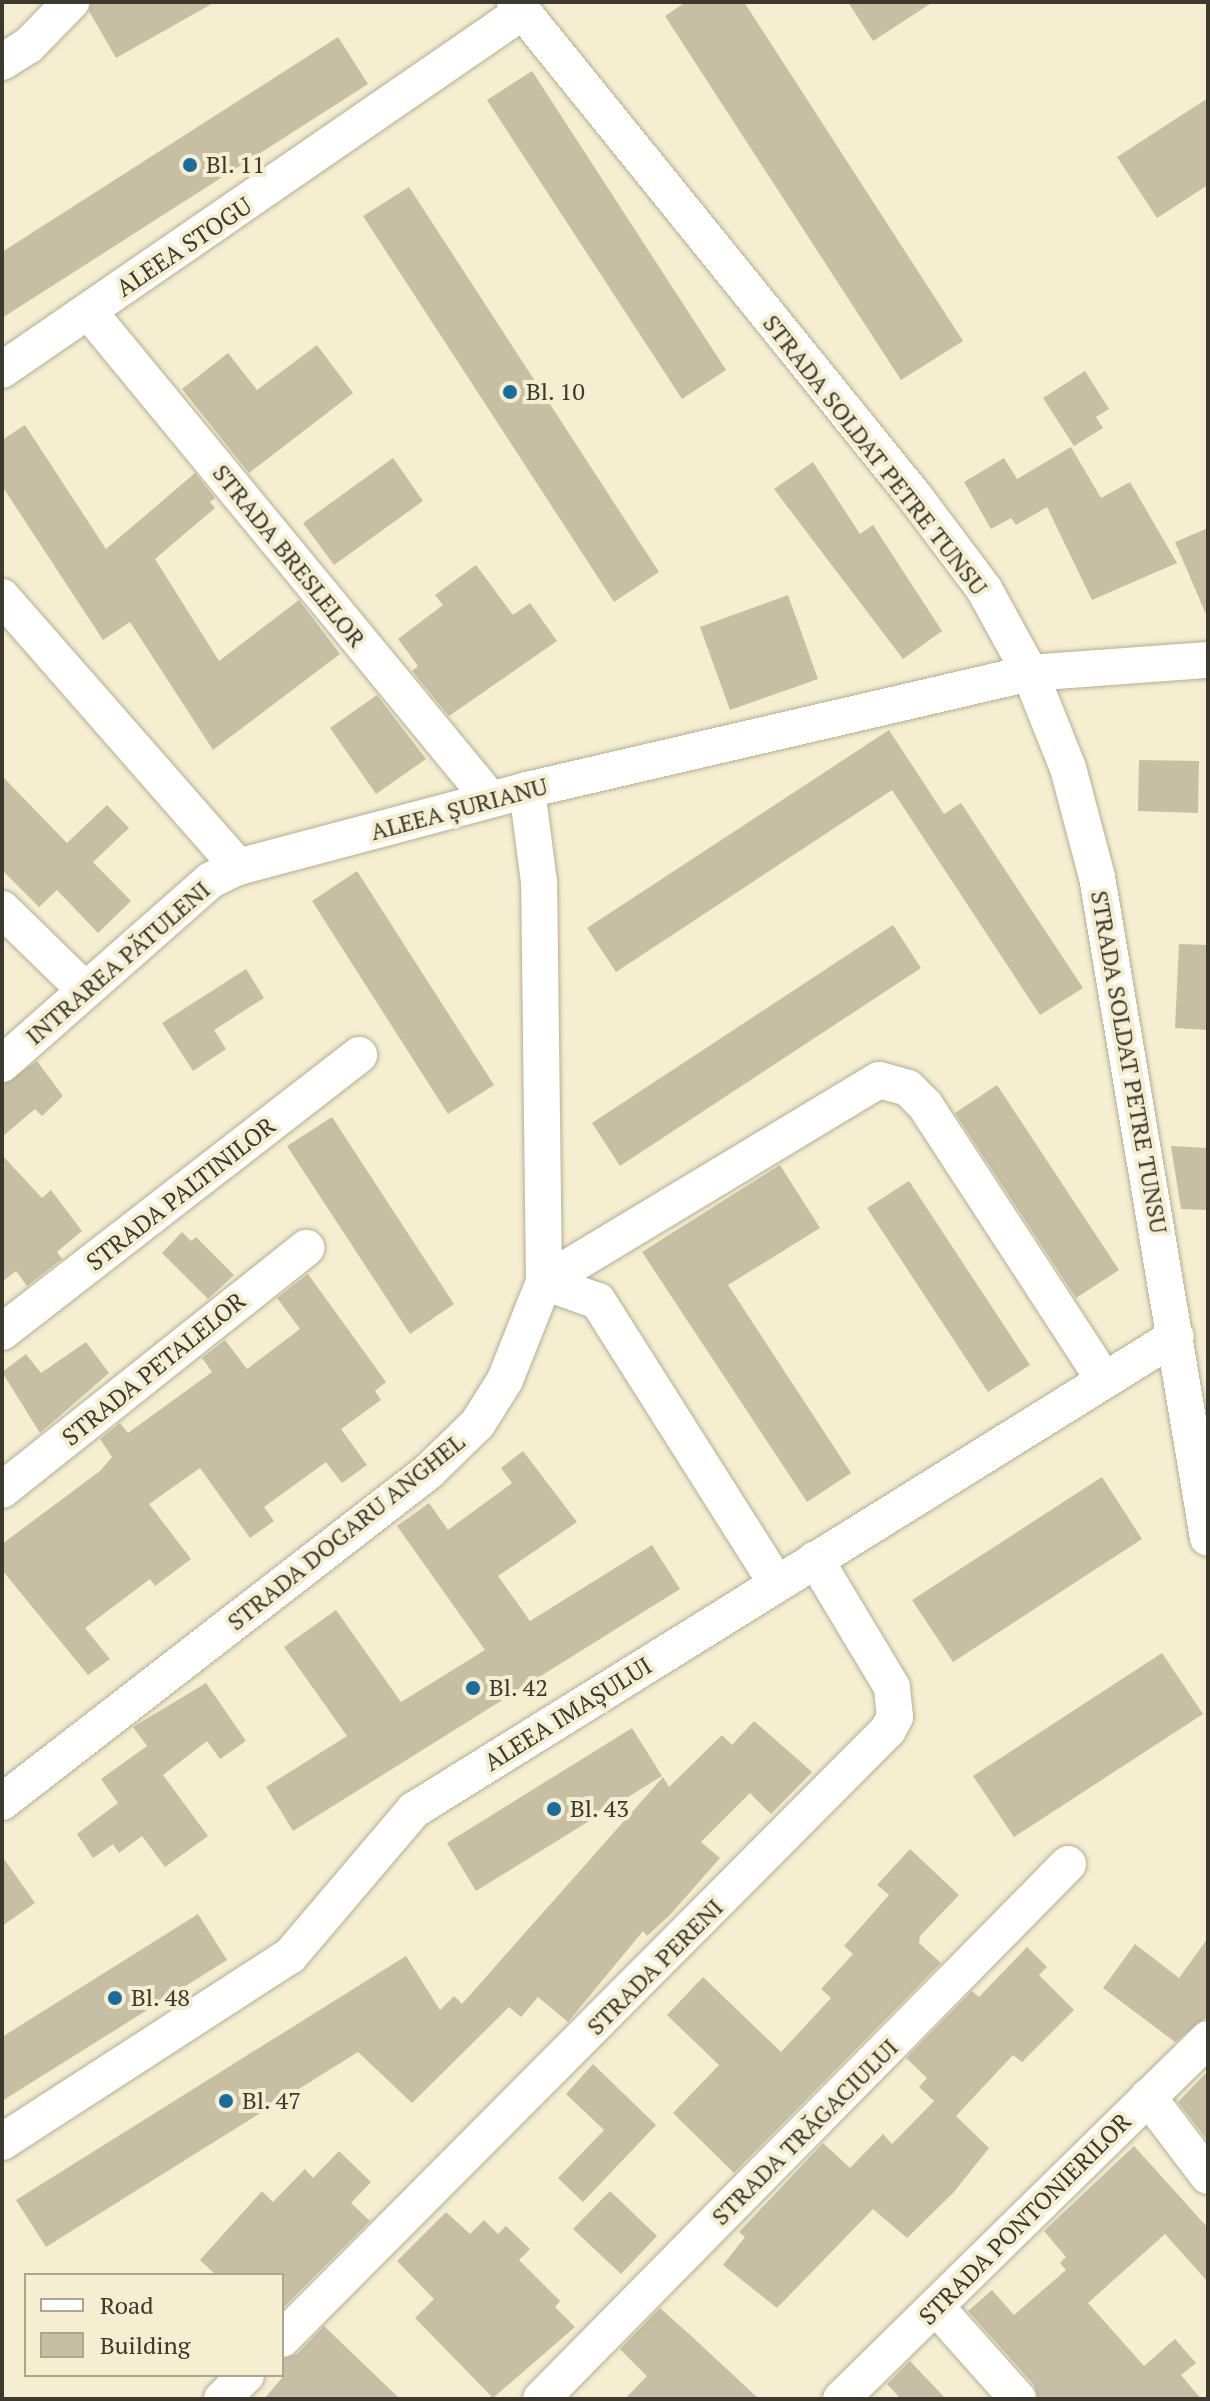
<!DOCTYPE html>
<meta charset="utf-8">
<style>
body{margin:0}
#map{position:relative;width:1210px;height:2401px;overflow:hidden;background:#f5eed1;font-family:"PT Serif",serif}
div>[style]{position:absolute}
.building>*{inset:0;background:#c6bfa3}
.roads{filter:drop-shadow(0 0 2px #b5ae92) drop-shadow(0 0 2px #b5ae92)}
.street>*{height:36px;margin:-18px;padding:0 18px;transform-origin:18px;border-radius:18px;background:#fff}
.dots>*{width:22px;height:22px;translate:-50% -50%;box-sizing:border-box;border:4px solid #f5eed1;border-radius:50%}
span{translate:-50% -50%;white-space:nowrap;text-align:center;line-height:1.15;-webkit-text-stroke:8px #f5eed1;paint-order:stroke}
.poi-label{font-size:24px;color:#3c392e}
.left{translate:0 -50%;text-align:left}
.street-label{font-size:24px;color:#3c392e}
.frame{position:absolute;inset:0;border:4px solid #3c392e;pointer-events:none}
.legend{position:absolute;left:24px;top:2273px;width:260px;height:104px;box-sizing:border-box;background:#f5eed1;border:2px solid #aba690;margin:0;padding:10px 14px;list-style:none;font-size:24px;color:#3c392e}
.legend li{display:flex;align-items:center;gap:16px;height:40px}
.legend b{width:40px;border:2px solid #aba690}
</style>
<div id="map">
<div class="building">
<i style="clip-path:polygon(91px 2px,215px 2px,116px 58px,89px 11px)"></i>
<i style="clip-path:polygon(686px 2px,744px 2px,963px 341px,901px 380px,665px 16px)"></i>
<i style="clip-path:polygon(848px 2px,933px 2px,873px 41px)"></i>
<i style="clip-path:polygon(338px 37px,368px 84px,2px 318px,2px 252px)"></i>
<i style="clip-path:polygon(532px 71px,726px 370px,682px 399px,487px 100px)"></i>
<i style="clip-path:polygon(1208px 98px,1208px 185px,1157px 218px,1117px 157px)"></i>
<i style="clip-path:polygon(409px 187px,659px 572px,614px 602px,363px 216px)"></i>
<i style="clip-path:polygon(317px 345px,353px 393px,249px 473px,182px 389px,228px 353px,257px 390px)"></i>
<i style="clip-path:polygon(1085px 371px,1109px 409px,1096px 417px,1103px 428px,1074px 446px,1043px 398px)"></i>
<i style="clip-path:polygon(25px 425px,106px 549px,195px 473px,215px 498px,210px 502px,215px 508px,155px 559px,219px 661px,299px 600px,340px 654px,213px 750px,130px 622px,103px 640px,2px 486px,2px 440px)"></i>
<i style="clip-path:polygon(1071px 447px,1101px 498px,1130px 482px,1177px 563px,1092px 600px,1047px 507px,1016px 525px,1011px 518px,991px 529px,964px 482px,1004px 458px,1017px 479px)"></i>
<i style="clip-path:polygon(393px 458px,423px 501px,334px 565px,303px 523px)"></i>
<i style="clip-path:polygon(813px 462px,860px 534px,873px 525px,942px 631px,903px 659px,774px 489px)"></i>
<i style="clip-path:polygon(1208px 528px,1208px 619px,1175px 542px)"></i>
<i style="clip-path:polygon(476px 565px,513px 615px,530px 603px,557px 641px,449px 716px,412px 671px,418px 666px,398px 639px,443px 605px,435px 595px)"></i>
<i style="clip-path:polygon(788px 595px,818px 679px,730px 710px,700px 627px)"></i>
<i style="clip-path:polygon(377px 695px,426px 759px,376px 794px,330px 728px)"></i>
<i style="clip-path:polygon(889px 730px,944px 814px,961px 803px,1083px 988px,1040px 1015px,892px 790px,616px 972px,587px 928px)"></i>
<i style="clip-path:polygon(1139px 760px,1199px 761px,1198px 813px,1138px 811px)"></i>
<i style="clip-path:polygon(2px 776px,67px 843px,107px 805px,129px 828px,93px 862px,131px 901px,98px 933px,57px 890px,39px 907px,2px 870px)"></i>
<i style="clip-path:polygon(357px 871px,494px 1085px,448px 1114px,312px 901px)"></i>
<i style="clip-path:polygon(893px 925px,921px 968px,620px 1166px,592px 1123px)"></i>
<i style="clip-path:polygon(1179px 944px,1208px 945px,1208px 1030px,1175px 1028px)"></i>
<i style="clip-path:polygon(246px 969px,264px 998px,214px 1030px,226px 1049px,193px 1071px,162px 1023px)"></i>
<i style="clip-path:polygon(37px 1061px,63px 1096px,42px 1116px,35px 1109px,2px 1137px,2px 1085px)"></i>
<i style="clip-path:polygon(997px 1085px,1119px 1270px,1076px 1298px,955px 1113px)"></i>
<i style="clip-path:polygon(332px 1117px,454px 1304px,410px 1334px,287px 1146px)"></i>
<i style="clip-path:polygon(1171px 1146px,1208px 1148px,1208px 1210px,1181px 1209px)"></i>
<i style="clip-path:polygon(2px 1155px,42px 1198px,51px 1190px,82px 1231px,57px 1252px,62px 1259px,27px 1286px,16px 1271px,2px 1282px)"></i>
<i style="clip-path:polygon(780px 1165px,820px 1228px,728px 1285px,851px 1473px,807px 1502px,642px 1252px)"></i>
<i style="clip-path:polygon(909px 1181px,1030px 1365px,988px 1392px,867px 1208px)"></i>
<i style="clip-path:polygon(182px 1232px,191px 1241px,196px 1237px,234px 1275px,208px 1299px,162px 1253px)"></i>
<i style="clip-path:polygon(308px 1274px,386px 1382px,375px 1391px,381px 1400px,341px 1429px,367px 1465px,342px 1483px,326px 1462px,264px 1507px,274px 1521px,250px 1538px,200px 1468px,149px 1504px,191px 1559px,155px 1586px,150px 1579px,85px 1628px,110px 1659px,88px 1675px,2px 1570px,2px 1544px,100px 1471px,112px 1457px,100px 1439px,120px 1423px,128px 1433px,212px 1372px,202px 1358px,225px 1340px,247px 1369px,300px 1329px,277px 1298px)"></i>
<i style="clip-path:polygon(86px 1342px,109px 1373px,40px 1433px,2px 1372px,26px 1354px,41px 1373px)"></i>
<i style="clip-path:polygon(523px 1451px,577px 1522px,498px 1576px,530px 1621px,652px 1545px,680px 1589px,293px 1831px,266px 1787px,347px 1736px,284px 1647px,336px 1610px,401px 1702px,485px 1650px,397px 1526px,429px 1503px,448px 1530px,512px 1483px,501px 1468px)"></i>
<i style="clip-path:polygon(1102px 1477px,1142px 1539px,953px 1662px,912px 1600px)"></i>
<i style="clip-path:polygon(1162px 1653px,1203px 1714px,1014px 1837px,973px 1776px)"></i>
<i style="clip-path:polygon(206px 1683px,246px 1741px,220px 1759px,207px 1741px,163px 1775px,208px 1836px,165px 1867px,142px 1836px,119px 1853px,113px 1844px,93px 1858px,77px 1834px,118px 1803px,101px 1779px,147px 1746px,133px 1727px)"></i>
<i style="clip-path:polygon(754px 1721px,812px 1772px,771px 1814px,750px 1793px,701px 1842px,720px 1858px,670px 1915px,647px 1936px,643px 1931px,568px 2022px,538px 1997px,521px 2017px,509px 2007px,412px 2103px,358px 2052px,46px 2247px,16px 2200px,406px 1956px,440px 2010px,454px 1996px,462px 2004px,663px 1777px,669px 1787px,722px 1735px,732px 1745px)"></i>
<i style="clip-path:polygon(632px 1728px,662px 1776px,476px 1891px,447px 1843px)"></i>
<i style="clip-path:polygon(910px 1849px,959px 1895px,920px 1936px,919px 1943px,941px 1963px,734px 2173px,673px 2113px,719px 2065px,667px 2015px,703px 1977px,781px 2052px,831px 1998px,821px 1989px,853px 1954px,844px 1946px,889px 1895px,877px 1885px)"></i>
<i style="clip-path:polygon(2px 1856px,35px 1903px,2px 1926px)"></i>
<i style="clip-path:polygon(198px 1914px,227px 1960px,2px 2101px,2px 2037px)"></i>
<i style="clip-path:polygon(1208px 1938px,1208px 2016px,1175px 2042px,1103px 1988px,1135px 1944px,1179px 1978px)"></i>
<i style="clip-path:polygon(1027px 1947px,1047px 1967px,1039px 1975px,1074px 2010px,1022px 2062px,1013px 2055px,956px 2116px,989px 2148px,953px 2193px,907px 2238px,873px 2209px,777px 2308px,723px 2265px,745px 2237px,739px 2232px,823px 2143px,850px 2168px,883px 2134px,892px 2144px,934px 2101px,919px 2087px,927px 2078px,906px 2058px,972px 1991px,979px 1997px)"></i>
<i style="clip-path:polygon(593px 2064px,656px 2125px,583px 2202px,558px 2178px,604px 2130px,566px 2094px)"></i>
<i style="clip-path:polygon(1208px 2071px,1208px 2141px,1178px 2102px)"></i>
<i style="clip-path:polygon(1134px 2146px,1208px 2228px,1208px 2282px,1165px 2234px,1088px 2303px,1144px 2366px,1175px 2339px,1196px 2363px,1181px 2375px,1201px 2399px,1038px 2399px,1034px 2385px,968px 2311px,992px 2290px,1014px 2315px,1066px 2270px,1060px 2263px,1066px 2257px,1044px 2231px)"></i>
<i style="clip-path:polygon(339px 2151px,371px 2182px,351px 2203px,370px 2221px,282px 2309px,282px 2275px,216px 2275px,200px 2260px,262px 2191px,273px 2202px,305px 2169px,313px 2178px)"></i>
<i style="clip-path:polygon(610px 2191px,657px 2236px,621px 2274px,573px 2229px)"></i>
<i style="clip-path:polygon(446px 2212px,470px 2234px,484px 2220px,498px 2234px,506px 2226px,530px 2249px,519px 2260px,560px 2301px,555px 2307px,575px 2327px,493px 2398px,415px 2318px,434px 2299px,397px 2261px)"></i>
<i style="clip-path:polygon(660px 2308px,688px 2333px,759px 2399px,625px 2399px,647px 2376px,620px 2349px)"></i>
<i style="clip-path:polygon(324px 2326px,400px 2399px,264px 2399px,282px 2378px,282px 2359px,297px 2354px)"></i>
<i style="clip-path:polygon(910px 2361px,946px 2399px,901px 2399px,887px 2384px)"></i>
</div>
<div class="roads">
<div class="street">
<i style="left:515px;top:2px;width:636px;rotate:51.06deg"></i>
<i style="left:915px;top:497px;width:115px;rotate:53.1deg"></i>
<i style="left:984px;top:589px;width:96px;rotate:61.3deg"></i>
<i style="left:1030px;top:673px;width:102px;rotate:68.2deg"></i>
<i style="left:1068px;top:768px;width:113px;rotate:75.1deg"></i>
<i style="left:1097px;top:877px;width:670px;rotate:80.47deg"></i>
<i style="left:2px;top:62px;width:31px;rotate:-32deg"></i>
<i style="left:28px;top:46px;width:62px;rotate:-45.7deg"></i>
<i style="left:89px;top:312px;width:631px;rotate:50.53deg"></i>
<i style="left:2px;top:370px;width:631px;rotate:-34.55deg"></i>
<i style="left:2px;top:597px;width:359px;rotate:48.8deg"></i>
<i style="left:238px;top:867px;width:299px;rotate:-14.9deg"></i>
<i style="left:527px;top:790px;width:516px;rotate:-13.09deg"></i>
<i style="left:1030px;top:673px;width:178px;rotate:-4.2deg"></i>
<i style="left:2px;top:909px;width:116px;rotate:44.3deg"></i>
<i style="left:2px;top:1064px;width:278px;rotate:-41.4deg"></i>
<i style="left:211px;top:880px;width:30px;rotate:-26deg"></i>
<i style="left:544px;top:1282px;width:391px;rotate:-31.1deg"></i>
<i style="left:879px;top:1080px;width:30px;rotate:15deg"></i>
<i style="left:908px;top:1088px;width:24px;rotate:45deg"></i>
<i style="left:925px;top:1105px;width:328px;rotate:56.9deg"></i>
<i style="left:544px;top:1282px;width:57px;rotate:19.4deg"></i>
<i style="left:598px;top:1301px;width:333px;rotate:57.7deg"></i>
<i style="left:2px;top:1332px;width:452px;rotate:-37.8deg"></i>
<i style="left:2px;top:1490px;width:389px;rotate:-38.5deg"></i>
<i style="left:2px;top:1802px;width:539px;rotate:-37.76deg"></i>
<i style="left:428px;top:1472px;width:70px;rotate:-44.4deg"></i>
<i style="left:478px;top:1423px;width:51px;rotate:-57.9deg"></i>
<i style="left:505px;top:1380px;width:105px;rotate:-68.3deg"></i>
<i style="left:544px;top:1282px;width:400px;rotate:-90.7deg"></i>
<i style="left:539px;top:882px;width:93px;rotate:-97.4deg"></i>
<i style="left:1148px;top:2097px;width:99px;rotate:52.8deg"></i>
<i style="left:2px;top:2142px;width:343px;rotate:-32.9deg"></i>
<i style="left:290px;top:1956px;width:192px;rotate:-49.7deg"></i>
<i style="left:414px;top:1810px;width:897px;rotate:-31.88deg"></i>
<i style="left:936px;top:2307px;width:123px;rotate:48.3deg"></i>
<i style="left:282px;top:2339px;width:859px;rotate:-45.14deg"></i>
<i style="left:888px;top:1730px;width:15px;rotate:-62deg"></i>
<i style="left:895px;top:1717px;width:30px;rotate:-96deg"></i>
<i style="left:892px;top:1687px;width:149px;rotate:-121deg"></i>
<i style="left:222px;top:2399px;width:34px;rotate:-45deg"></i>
<i style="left:541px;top:2399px;width:751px;rotate:-45.43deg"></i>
<i style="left:841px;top:2399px;width:514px;rotate:-44.45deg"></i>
</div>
</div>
<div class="dots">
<i style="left:190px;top:165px;background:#1b6d9e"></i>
<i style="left:510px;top:392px;background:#1b6d9e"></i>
<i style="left:473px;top:1688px;background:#1b6d9e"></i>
<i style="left:554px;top:1809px;background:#1b6d9e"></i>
<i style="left:115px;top:1998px;background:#1b6d9e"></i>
<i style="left:226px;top:2101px;background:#1b6d9e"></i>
</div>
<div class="poi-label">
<span class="left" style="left:206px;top:165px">Bl. 11</span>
<span class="left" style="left:526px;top:392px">Bl. 10</span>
<span class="left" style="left:489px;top:1688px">Bl. 42</span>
<span class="left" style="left:570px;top:1809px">Bl. 43</span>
<span class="left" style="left:131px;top:1998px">Bl. 48</span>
<span class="left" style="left:242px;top:2101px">Bl. 47</span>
</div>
<div class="street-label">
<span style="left:184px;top:247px;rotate:-34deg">ALEEA STOGU</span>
<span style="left:875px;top:455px;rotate:52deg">STRADA SOLDAT PETRE TUNSU</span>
<span style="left:289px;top:556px;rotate:51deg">STRADA BRESLELOR</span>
<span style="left:459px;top:809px;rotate:-15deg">ALEEA ȘURIANU</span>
<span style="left:118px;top:963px;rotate:-41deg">INTRAREA PĂTULENI</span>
<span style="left:1129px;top:1062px;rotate:80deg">STRADA SOLDAT PETRE TUNSU</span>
<span style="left:181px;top:1194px;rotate:-38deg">STRADA PALTINILOR</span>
<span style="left:154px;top:1369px;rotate:-39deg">STRADA PETALELOR</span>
<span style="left:346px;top:1532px;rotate:-39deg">STRADA DOGARU ANGHEL</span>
<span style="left:568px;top:1714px;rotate:-32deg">ALEEA IMAȘULUI</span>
<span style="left:655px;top:1967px;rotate:-45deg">STRADA PERENI</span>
<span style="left:805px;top:2132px;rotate:-45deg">STRADA TRĂGACIULUI</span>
<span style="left:1025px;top:2219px;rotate:-45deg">STRADA PONTONIERILOR</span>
</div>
<div class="frame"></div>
<ul class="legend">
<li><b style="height:10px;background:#fff"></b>Road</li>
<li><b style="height:22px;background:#c6bfa3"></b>Building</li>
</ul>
</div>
